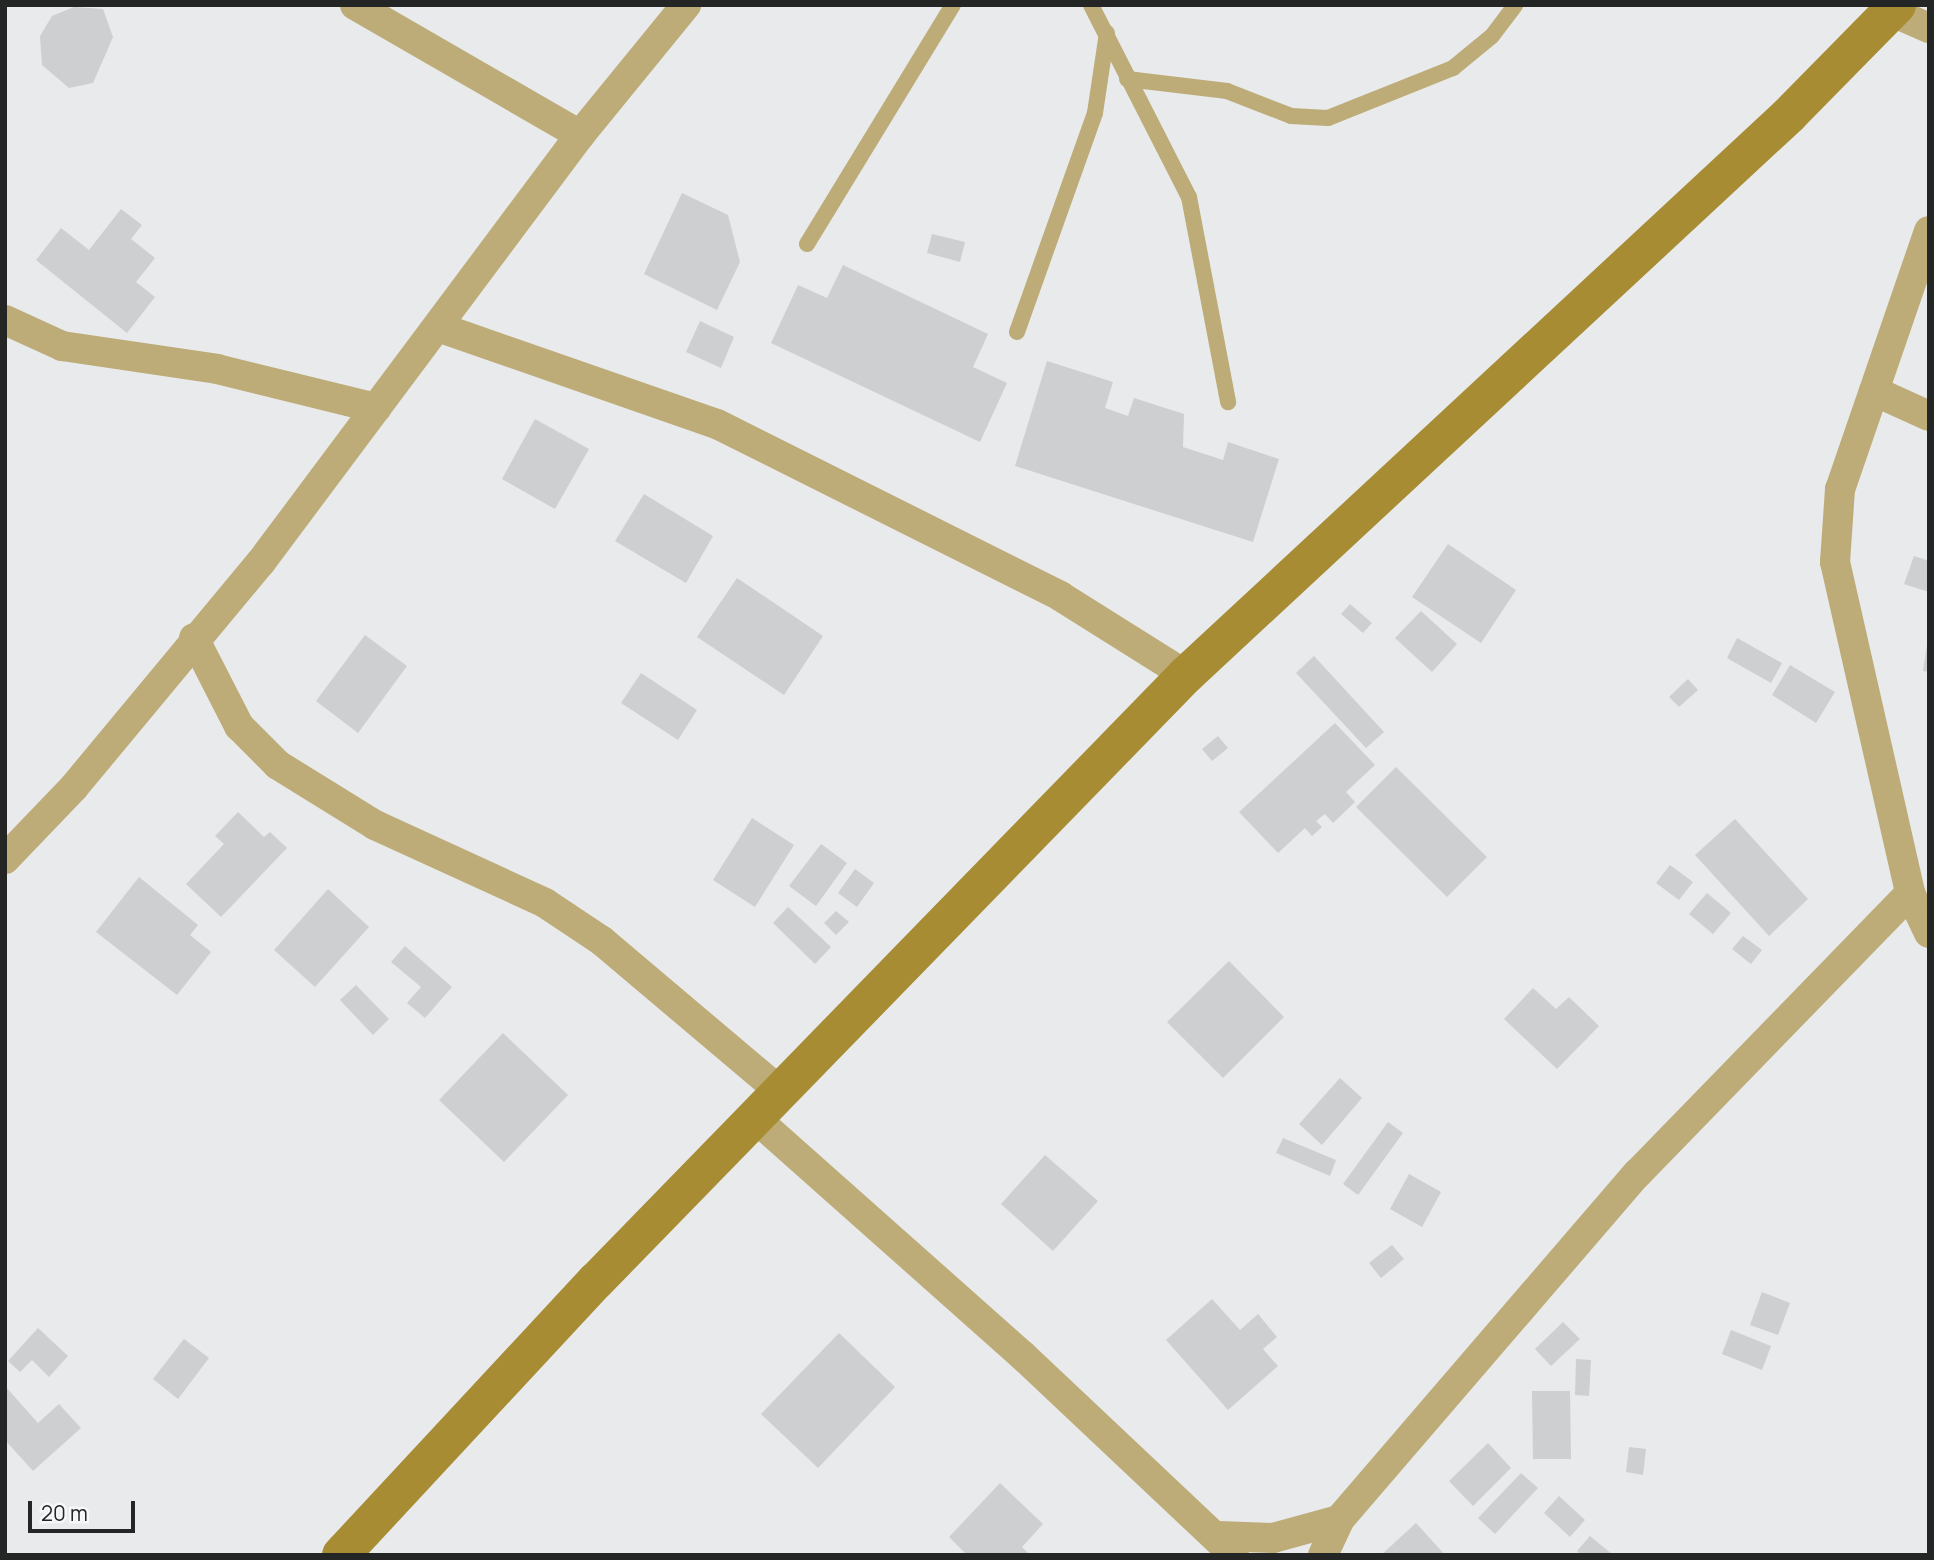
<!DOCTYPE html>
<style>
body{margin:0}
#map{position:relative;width:1934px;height:1560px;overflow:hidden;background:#e8eaec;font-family:Manrope,sans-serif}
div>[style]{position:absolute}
.building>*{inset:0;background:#cdcfd1}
.lane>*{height:16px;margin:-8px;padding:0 8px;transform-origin:8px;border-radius:8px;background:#bdac77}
.street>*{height:30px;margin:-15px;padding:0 15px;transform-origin:15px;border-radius:15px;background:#bdac77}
.secondary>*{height:38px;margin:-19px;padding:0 19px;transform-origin:19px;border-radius:19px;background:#a78c33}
span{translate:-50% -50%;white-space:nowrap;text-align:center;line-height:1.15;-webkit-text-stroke:5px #f5f7f9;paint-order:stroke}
.frame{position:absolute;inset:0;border:7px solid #242525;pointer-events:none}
.scale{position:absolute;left:28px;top:1501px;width:107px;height:32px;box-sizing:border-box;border:4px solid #242525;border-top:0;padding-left:9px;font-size:21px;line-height:24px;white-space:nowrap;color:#242525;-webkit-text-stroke:5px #f5f7f9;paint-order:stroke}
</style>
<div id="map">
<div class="building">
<i style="clip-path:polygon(74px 7px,103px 9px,113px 37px,93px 83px,69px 88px,42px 65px,40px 36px,52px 16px)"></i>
<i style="clip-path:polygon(682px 193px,728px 215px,740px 262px,717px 310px,644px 274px)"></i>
<i style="clip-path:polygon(121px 209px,142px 225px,131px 239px,155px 258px,136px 282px,155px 297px,127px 333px,36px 260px,61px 228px,89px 250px)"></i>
<i style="clip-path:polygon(932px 234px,965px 242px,960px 262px,927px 253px)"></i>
<i style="clip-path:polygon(843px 265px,988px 334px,973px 367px,1007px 383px,980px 442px,771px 343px,798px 285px,827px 298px)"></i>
<i style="clip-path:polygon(700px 321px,734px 337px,721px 368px,686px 352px)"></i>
<i style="clip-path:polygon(1047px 361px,1113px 382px,1105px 408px,1128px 416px,1134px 398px,1184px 414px,1183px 447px,1223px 460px,1228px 442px,1279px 459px,1253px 542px,1015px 466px)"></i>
<i style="clip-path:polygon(535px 419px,589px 449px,555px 509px,502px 479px)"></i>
<i style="clip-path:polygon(644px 494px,713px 536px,686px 583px,615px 541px)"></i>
<i style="clip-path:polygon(1448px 544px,1516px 590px,1481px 643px,1412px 597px)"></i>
<i style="clip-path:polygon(1914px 556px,1929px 561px,1929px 592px,1904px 584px)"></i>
<i style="clip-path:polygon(737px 578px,823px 636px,784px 695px,697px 637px)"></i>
<i style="clip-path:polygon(1350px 604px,1372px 623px,1363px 633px,1341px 614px)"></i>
<i style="clip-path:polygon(1421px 611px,1457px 644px,1432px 672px,1395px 638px)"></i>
<i style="clip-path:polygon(365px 635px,407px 666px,358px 733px,316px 701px)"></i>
<i style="clip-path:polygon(1737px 638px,1782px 663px,1771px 683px,1727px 658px)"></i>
<i style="clip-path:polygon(1927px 645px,1929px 645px,1929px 672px,1923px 671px)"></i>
<i style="clip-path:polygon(1314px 656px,1384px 732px,1366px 748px,1296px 673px)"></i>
<i style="clip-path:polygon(1790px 665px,1835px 692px,1816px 723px,1772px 695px)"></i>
<i style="clip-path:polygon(641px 673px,697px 710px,678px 740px,621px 703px)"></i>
<i style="clip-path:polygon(1688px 679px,1698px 690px,1679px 707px,1669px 697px)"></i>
<i style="clip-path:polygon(1335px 723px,1375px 765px,1346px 792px,1355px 802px,1333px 823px,1325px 814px,1316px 821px,1322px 827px,1312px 836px,1305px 828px,1278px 853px,1239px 812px)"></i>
<i style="clip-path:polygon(1218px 736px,1228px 748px,1212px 761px,1202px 749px)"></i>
<i style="clip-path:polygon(1396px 767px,1487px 857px,1447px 897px,1356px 807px)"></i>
<i style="clip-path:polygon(238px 812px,264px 837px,270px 832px,287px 848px,221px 917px,186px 884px,224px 844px,215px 836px)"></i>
<i style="clip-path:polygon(752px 818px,794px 845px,755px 907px,713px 880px)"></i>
<i style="clip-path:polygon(1735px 819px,1808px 899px,1769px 936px,1695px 855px)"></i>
<i style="clip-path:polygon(821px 844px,847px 863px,816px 906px,789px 886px)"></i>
<i style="clip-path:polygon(1670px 865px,1693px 882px,1679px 900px,1656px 883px)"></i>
<i style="clip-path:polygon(855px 869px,874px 883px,857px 907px,838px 893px)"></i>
<i style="clip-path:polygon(139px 877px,198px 925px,190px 935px,211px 952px,177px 995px,96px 932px)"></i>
<i style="clip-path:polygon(328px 889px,369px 927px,315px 987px,274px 950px)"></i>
<i style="clip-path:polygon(1707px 893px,1731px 913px,1713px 934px,1689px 914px)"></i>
<i style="clip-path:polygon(788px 907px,831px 947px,815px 964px,773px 923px)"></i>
<i style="clip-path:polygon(836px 911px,849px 922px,836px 935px,824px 923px)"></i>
<i style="clip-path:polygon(1743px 936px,1762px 950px,1751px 964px,1732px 949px)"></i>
<i style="clip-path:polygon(405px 946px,452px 987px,425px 1018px,407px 1003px,421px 987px,391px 962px)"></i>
<i style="clip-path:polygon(1229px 961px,1284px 1017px,1223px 1078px,1167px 1022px)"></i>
<i style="clip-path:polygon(356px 985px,389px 1019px,373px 1035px,340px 1000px)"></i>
<i style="clip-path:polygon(1533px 988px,1556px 1009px,1569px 997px,1599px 1026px,1557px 1069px,1504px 1019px)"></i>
<i style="clip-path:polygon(503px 1033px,568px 1095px,504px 1162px,439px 1100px)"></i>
<i style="clip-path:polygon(1340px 1078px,1362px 1098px,1322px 1145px,1299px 1124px)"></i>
<i style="clip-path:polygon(1388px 1122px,1403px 1133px,1358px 1195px,1343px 1184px)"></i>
<i style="clip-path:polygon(1283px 1138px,1336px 1160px,1330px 1176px,1276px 1153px)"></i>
<i style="clip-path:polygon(1045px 1155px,1098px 1201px,1053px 1251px,1001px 1204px)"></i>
<i style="clip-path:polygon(1409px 1174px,1441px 1192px,1422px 1227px,1390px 1209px)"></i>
<i style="clip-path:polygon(1392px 1245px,1404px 1259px,1381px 1278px,1369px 1263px)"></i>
<i style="clip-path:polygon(1762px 1292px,1790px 1303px,1778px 1335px,1750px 1325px)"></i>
<i style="clip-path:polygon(1212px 1299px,1240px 1330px,1258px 1314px,1277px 1337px,1263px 1349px,1278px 1366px,1228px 1410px,1166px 1340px)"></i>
<i style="clip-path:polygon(1563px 1322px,1580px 1339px,1551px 1366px,1535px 1349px)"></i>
<i style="clip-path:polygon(38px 1328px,68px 1356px,49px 1377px,32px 1360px,20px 1372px,8px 1361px)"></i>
<i style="clip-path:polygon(1731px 1330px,1771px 1346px,1762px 1370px,1722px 1354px)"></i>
<i style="clip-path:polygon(839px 1333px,895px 1387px,818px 1468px,761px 1414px)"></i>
<i style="clip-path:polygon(184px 1339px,209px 1358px,178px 1399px,153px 1379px)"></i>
<i style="clip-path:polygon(1576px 1359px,1591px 1360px,1589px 1396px,1575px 1395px)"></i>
<i style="clip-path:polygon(5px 1386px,38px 1423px,59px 1404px,81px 1428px,33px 1471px,5px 1440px)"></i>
<i style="clip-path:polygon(1532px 1391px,1570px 1391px,1571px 1459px,1533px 1459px)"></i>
<i style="clip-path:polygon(1488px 1443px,1511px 1468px,1473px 1506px,1449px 1481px)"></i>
<i style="clip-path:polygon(1629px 1447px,1646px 1449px,1643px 1475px,1626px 1472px)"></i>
<i style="clip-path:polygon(1521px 1473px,1538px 1488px,1495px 1534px,1478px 1518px)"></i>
<i style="clip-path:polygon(1000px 1483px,1043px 1524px,1022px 1547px,1030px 1555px,967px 1555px,949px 1537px)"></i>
<i style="clip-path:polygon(1559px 1496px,1585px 1520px,1570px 1537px,1544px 1513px)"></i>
<i style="clip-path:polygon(1416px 1523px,1445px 1555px,1381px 1555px)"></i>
<i style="clip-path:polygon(1590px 1536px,1613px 1555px,1581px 1555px,1577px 1551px)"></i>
</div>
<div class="lane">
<i style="left:1091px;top:5px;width:216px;rotate:63deg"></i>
<i style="left:1189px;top:197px;width:209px;rotate:79.2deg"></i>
<i style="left:1127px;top:79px;width:101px;rotate:6.8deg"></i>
<i style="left:1227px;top:91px;width:69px;rotate:21.3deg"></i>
<i style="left:1291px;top:116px;width:37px;rotate:3deg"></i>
<i style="left:1328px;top:118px;width:135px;rotate:-21.8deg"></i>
<i style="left:1453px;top:68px;width:50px;rotate:-39.4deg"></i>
<i style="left:1492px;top:36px;width:39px;rotate:-53deg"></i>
<i style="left:807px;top:244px;width:280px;rotate:-58.6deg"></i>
<i style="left:1017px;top:332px;width:232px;rotate:-70.4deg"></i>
<i style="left:1095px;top:113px;width:81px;rotate:-81.5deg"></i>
</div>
<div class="street">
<i style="left:355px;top:5px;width:260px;rotate:30deg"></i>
<i style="left:1890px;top:11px;width:43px;rotate:23.6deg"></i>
<i style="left:1929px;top:231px;width:273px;rotate:109deg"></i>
<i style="left:1840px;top:489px;width:73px;rotate:93.9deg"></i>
<i style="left:1835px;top:562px;width:339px;rotate:77.2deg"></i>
<i style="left:1910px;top:893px;width:44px;rotate:64.6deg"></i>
<i style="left:5px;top:320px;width:63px;rotate:24.5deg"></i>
<i style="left:62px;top:346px;width:157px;rotate:8.4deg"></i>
<i style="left:217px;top:369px;width:164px;rotate:13.8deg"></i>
<i style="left:438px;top:327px;width:295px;rotate:19.2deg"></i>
<i style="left:717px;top:424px;width:384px;rotate:26.6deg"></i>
<i style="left:1060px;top:596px;width:149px;rotate:32.1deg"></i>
<i style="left:1874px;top:391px;width:60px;rotate:24.4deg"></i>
<i style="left:194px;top:638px;width:99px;rotate:62.9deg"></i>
<i style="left:239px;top:726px;width:55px;rotate:45deg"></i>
<i style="left:278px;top:765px;width:114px;rotate:31.7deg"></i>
<i style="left:375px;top:825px;width:187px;rotate:24.6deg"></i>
<i style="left:545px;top:903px;width:69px;rotate:33.7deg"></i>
<i style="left:602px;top:941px;width:234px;rotate:40.2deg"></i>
<i style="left:5px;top:859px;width:100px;rotate:-46.2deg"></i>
<i style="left:74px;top:787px;width:293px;rotate:-50.3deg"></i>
<i style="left:261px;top:562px;width:533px;rotate:-53.24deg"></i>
<i style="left:580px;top:135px;width:168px;rotate:-50.8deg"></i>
<i style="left:755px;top:1118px;width:358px;rotate:41.6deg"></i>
<i style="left:1023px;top:1356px;width:290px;rotate:43.3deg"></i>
<i style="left:1219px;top:1536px;width:54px;rotate:2.1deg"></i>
<i style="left:1273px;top:1538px;width:68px;rotate:-15.3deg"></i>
<i style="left:1323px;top:1555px;width:38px;rotate:-65deg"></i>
<i style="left:1339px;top:1520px;width:457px;rotate:-49.3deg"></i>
<i style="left:1637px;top:1174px;width:392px;rotate:-45.8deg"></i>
</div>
<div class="secondary">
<i style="left:341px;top:1555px;width:374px;rotate:-47.1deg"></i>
<i style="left:596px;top:1281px;width:846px;rotate:-45.77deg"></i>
<i style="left:1186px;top:675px;width:823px;rotate:-42.88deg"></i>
<i style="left:1789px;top:115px;width:154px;rotate:-45.5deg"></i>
</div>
<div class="frame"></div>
<div class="scale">20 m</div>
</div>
